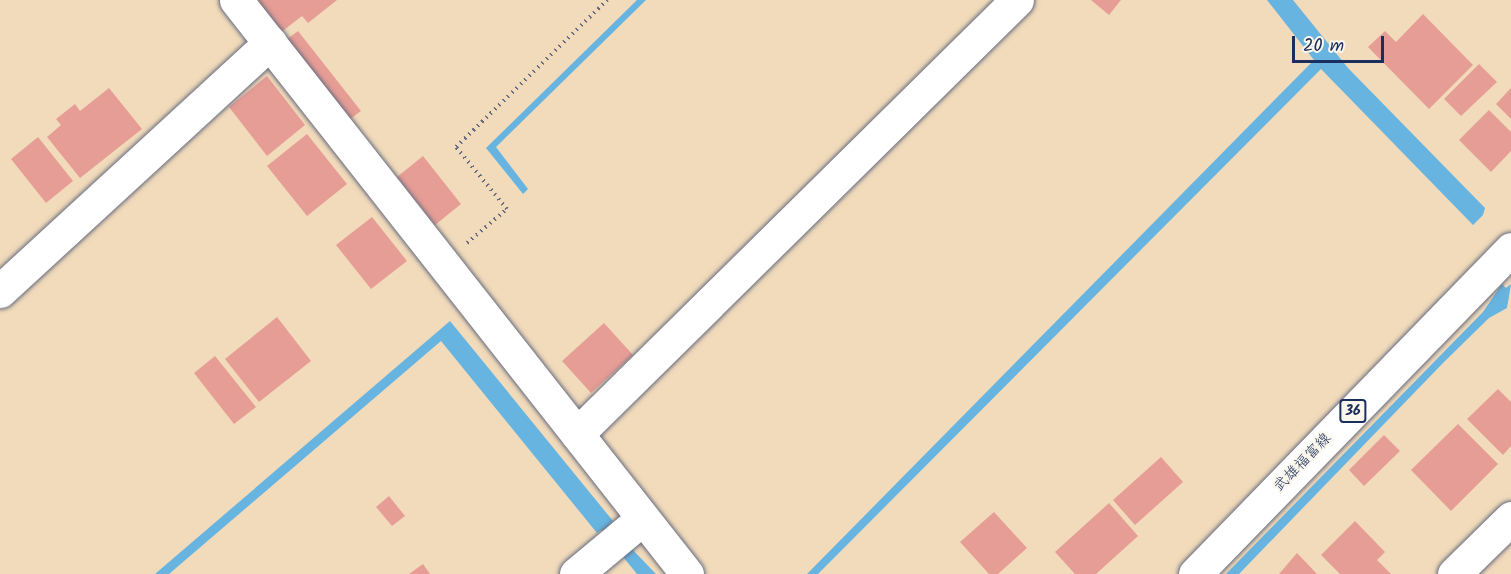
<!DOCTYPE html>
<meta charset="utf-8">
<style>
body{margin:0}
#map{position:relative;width:1511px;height:574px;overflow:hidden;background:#f2dbbb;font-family:Kalam,"Klee One",sans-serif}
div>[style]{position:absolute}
.water>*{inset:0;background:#67b4e0}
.building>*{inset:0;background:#e69d96}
.path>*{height:4px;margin-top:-2px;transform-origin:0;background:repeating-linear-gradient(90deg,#666b7f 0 1.5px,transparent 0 6px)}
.roads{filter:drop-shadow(0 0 2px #666b7f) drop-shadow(0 0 2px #666b7f)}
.minor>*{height:33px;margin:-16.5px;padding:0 16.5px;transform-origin:16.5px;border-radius:16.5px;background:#fff}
.major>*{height:33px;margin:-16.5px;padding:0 16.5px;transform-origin:16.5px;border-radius:16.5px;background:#fff}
span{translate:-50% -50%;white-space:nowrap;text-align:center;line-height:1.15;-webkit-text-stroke:4.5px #fbf7ec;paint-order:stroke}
.shield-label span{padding:2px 4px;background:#fbf7ec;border:2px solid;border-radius:4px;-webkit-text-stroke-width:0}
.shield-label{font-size:14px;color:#1b2f5e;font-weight:700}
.street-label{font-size:15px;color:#1b2f5e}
.scale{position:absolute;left:1292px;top:36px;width:92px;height:27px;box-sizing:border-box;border:3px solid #1b2f5e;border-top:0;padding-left:8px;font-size:18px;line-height:21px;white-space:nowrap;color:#1b2f5e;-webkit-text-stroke:4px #fbf7ec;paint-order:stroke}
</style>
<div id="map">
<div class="water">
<i style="clip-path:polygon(637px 0,646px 0,496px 147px,528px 189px,523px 194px,486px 148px)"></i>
<i style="clip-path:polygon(1267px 0,1293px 0,1348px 68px,1485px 208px,1483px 215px,1473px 225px,1321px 69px,818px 574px,807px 574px,1314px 60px)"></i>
<i style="clip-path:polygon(1502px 284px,1506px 288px,1511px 284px,1507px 308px,1489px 318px,1443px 363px,1239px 574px,1226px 574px,1483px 312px)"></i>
<i style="clip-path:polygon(450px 321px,613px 521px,609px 525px,656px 574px,637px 574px,601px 530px,597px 533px,441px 341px,169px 574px,155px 574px)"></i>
</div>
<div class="building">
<i style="clip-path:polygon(254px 0,337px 0,308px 23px,302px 16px,280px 33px)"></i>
<i style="clip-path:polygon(1091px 0,1121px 0,1109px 15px)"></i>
<i style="clip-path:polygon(1423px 14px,1473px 65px,1429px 109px,1368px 47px,1385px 31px,1396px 42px)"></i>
<i style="clip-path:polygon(298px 31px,361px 111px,346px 122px,283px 42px)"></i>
<i style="clip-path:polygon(1479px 64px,1497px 82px,1461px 116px,1444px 99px)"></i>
<i style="clip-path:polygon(267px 76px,305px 125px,267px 156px,229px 107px)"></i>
<i style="clip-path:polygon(109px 88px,142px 129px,80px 178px,47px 137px,61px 125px,56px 119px,75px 104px,80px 111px)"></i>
<i style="clip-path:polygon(1511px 88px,1511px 119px,1496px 104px)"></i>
<i style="clip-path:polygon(1489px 110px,1511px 132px,1511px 151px,1491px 172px,1459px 140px)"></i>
<i style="clip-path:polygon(307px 134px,347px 184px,307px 216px,267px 166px)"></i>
<i style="clip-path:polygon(38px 137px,73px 181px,46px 203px,11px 159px)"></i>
<i style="clip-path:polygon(423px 156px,461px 204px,435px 225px,397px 177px)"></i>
<i style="clip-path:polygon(372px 217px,407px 261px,371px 289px,336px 245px)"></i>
<i style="clip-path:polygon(277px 317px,311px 361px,259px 402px,225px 359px)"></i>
<i style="clip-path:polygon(604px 323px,633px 355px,591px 393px,562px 361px)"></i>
<i style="clip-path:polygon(215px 356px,256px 407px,234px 424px,194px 373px)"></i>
<i style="clip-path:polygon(1498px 389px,1511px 402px,1511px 446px,1503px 455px,1467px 419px)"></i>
<i style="clip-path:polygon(1458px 424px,1498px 464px,1451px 511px,1411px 470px)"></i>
<i style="clip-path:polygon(1384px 435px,1400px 451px,1364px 486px,1349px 470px)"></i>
<i style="clip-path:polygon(1161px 457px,1183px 482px,1135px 525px,1113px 500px)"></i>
<i style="clip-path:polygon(389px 496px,405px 516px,392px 526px,376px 507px)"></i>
<i style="clip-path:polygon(1109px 503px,1138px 536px,1096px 574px,1075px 574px,1055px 552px)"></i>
<i style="clip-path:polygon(994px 512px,1027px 548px,998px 574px,989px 574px,960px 542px)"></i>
<i style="clip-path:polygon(1355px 521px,1385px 552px,1377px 560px,1391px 574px,1340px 574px,1321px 555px)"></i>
<i style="clip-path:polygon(1297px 553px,1317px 574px,1279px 574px)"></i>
<i style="clip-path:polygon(423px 564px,430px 574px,409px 574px)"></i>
</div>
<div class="path">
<i style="left:467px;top:243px;width:52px;rotate:-40.4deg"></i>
<i style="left:507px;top:209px;width:80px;rotate:-129.4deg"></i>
<i style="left:456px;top:147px;width:211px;rotate:-44.2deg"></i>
</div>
<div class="roads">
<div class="minor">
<i style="left:236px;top:0;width:730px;rotate:51.84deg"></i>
<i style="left:0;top:291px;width:367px;rotate:-42.6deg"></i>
<i style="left:577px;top:434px;width:618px;rotate:-44.61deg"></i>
<i style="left:576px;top:574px;width:86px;rotate:-39.8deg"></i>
<i style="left:1454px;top:574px;width:80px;rotate:-44.5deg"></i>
</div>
<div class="major">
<i style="left:1195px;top:574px;width:453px;rotate:-45.8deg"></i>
</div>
</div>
<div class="shield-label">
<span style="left:1353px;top:411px">36</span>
</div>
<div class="street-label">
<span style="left:1303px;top:463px;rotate:-46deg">武雄福富線</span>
</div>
<div class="scale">20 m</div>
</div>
